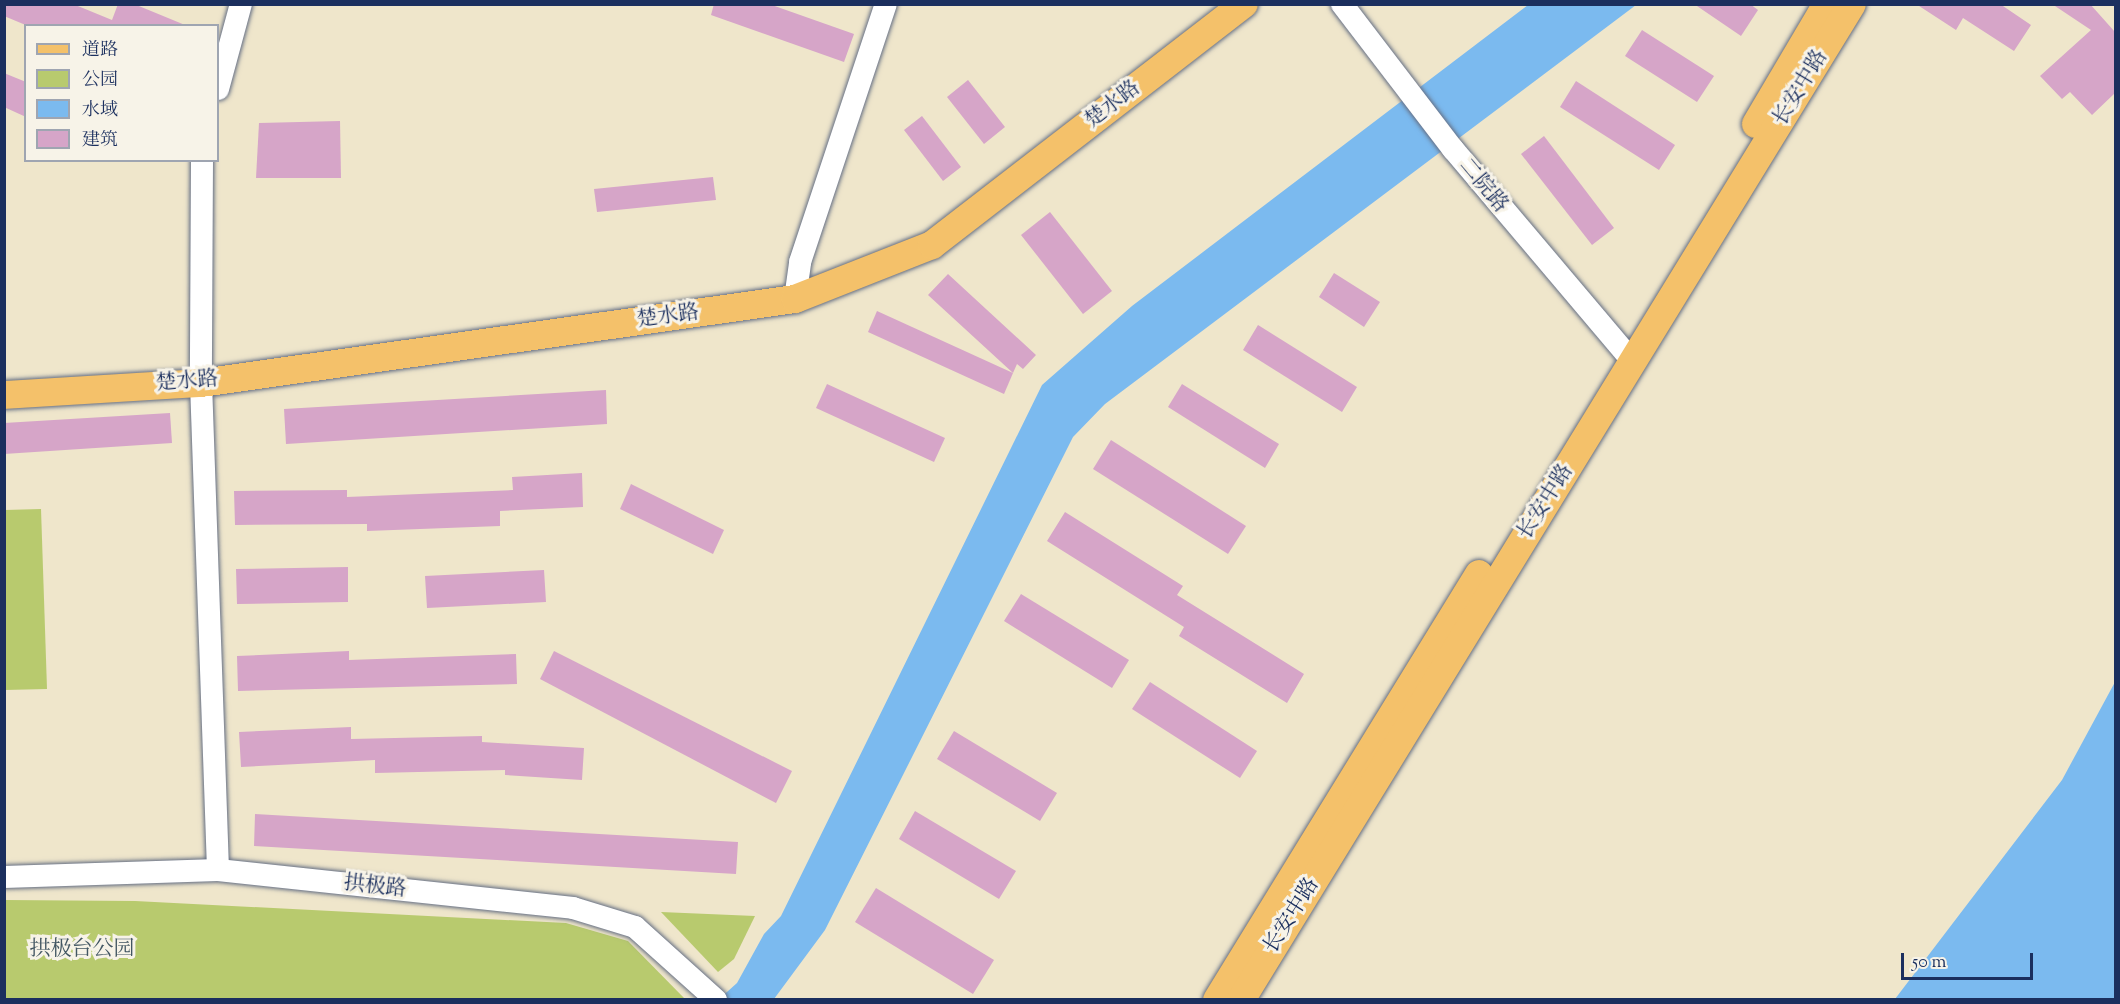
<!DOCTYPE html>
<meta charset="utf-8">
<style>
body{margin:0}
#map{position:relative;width:2120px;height:1004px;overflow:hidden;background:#efe6cb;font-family:"Sorts Mill Goudy","Noto Serif SC",serif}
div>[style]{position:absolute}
.green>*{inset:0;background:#b8ca6e}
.water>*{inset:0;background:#7bbaef}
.building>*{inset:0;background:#d6a5c8}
.roads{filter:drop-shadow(0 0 2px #656f84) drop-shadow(0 0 2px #656f84)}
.minor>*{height:22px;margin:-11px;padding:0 11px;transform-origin:11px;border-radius:11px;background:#fff}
.major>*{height:28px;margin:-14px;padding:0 14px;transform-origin:14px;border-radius:14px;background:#f4c16a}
span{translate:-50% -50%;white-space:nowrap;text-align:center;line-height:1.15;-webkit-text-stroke:6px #f7f3e8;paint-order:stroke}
.street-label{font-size:21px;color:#1b2f5e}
.park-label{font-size:21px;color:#425662}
.frame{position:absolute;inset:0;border:6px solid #1b2f5e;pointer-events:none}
.legend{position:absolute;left:24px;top:24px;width:195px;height:138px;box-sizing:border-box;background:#f7f3e8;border:2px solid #9fa5b1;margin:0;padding:8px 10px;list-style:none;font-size:18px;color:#1b2f5e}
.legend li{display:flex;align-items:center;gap:12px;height:30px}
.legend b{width:30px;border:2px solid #9fa5b1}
.scale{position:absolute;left:1901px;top:953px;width:132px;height:27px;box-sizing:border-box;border:3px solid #1b2f5e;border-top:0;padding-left:8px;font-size:18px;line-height:21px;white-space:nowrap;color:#1b2f5e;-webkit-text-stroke:4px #f7f3e8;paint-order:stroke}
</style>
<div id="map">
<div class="green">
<i style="clip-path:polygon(41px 509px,47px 689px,5px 690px,5px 510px)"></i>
<i style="clip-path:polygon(5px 900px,135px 901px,566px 923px,628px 941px,685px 999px,5px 999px)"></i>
<i style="clip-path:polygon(661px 912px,755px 916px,734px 959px,718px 972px)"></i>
</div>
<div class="water">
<i style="clip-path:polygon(1528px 5px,1636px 5px,1105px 404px,1073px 437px,825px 930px,774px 999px,718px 1000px,737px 983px,764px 934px,781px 916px,1042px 385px,1132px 306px)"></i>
<i style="clip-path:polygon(2115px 682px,2115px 999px,1895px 999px,2062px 780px)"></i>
</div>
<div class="building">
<i style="clip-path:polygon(4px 4px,73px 4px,112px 20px,118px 4px,134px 4px,185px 25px,28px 26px,4px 16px)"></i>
<i style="clip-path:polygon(714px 4px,769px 4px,854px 34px,844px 62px,711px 15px)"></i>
<i style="clip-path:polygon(1694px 4px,1750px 4px,1758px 10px,1741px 36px)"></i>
<i style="clip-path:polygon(1916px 4px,2000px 4px,2031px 25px,2014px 51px,1963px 18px,1956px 30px)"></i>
<i style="clip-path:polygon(2052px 4px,2090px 4px,2115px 32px,2115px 93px,2092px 115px,2070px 92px,2062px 99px,2040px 76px,2091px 30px)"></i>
<i style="clip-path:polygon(1642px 30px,1714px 76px,1697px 102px,1625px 56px)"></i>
<i style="clip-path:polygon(4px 73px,26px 82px,26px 117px,4px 107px)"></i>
<i style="clip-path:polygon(968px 80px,1005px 127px,984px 144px,947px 97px)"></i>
<i style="clip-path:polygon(1576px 81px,1675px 145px,1659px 170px,1560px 107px)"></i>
<i style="clip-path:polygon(922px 116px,961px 167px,943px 181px,904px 130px)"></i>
<i style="clip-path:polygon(340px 121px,341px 178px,256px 178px,259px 123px)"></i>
<i style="clip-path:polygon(1544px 136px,1614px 228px,1592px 245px,1521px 154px)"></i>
<i style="clip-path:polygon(713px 177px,716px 200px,597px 212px,594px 189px)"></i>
<i style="clip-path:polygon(1050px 212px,1112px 291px,1083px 314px,1021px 235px)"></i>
<i style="clip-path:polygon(1334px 273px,1380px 302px,1364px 327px,1319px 297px)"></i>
<i style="clip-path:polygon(948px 274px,1036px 355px,1023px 369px,1017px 364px,1013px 373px,928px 295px)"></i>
<i style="clip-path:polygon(877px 311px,1013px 373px,1004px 394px,868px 332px)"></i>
<i style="clip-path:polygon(1258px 325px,1357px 387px,1342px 412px,1243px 350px)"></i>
<i style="clip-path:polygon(827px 384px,945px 438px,934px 462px,816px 408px)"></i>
<i style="clip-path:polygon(1182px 384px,1279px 444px,1265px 468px,1168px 407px)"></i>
<i style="clip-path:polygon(606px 390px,607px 424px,286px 444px,284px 409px)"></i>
<i style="clip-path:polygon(170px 413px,172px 443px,4px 454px,4px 423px)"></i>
<i style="clip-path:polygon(1111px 440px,1246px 526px,1228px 554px,1093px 469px)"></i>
<i style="clip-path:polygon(582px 473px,583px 507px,500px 511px,500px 526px,367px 531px,367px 524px,235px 525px,234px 491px,347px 490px,347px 497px,513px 490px,512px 477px)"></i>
<i style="clip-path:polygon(631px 484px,724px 530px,713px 554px,620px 509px)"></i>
<i style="clip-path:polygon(1065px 512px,1183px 586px,1177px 595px,1304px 674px,1287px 703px,1179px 636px,1184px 627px,1047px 541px)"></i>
<i style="clip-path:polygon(348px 567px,348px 602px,237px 604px,236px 569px)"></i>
<i style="clip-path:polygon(544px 570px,546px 602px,427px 608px,425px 576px)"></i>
<i style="clip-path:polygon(1021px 594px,1129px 660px,1112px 688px,1004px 621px)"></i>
<i style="clip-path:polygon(349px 651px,349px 660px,516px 654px,517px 684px,238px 691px,237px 656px)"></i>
<i style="clip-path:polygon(554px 651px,792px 771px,776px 803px,540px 679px)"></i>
<i style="clip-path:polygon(1150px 682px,1257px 751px,1240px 778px,1132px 709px)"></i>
<i style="clip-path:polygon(351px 727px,351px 739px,482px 736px,482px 742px,584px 748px,582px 780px,505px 775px,505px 770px,375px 773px,375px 760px,241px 767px,239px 732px)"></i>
<i style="clip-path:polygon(954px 731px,1057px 793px,1040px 821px,937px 759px)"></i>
<i style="clip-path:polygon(915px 811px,1016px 871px,999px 899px,899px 839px)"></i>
<i style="clip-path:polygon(255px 814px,738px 842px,736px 874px,254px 846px)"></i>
<i style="clip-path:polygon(876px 888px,994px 960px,973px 994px,855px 922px)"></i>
</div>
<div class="roads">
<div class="minor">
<i style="left:1342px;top:4px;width:183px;rotate:52.6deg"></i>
<i style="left:1453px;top:149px;width:277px;rotate:49.8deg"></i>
<i style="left:218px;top:89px;width:88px;rotate:-74.9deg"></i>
<i style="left:202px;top:160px;width:223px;rotate:90.3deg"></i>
<i style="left:201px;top:383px;width:487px;rotate:88deg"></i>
<i style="left:795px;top:299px;width:37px;rotate:-82deg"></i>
<i style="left:800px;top:262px;width:272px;rotate:-71.6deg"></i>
<i style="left:4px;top:877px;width:214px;rotate:-1.9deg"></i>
<i style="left:218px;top:870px;width:357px;rotate:6.1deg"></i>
<i style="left:573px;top:908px;width:65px;rotate:17deg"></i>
<i style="left:635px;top:927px;width:109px;rotate:42deg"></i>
</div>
<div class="major">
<i style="left:1756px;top:124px;width:139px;rotate:-59.4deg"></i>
<i style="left:4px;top:395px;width:197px;rotate:-3.5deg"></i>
<i style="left:201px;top:383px;width:600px;rotate:-8.05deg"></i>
<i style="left:795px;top:299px;width:147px;rotate:-21.5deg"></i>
<i style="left:932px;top:245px;width:394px;rotate:-37.7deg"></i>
<i style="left:1217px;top:1000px;width:500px;rotate:-58.41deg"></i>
<i style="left:1241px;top:1000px;width:1168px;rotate:-58.47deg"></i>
</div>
</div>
<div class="street-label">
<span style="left:1801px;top:88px;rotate:-59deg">长安中路</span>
<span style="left:1113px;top:105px;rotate:-38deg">楚水路</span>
<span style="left:1483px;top:186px;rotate:50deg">二院路</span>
<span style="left:668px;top:317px;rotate:-8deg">楚水路</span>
<span style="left:187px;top:382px;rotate:-5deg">楚水路</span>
<span style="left:1546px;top:502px;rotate:-58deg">长安中路</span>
<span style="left:375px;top:887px;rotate:6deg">拱极路</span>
<span style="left:1292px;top:916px;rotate:-58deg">长安中路</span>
</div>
<div class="park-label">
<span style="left:82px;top:950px">拱极台公园</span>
</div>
<div class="frame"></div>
<ul class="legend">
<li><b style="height:8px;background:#f4c16a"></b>道路</li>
<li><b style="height:16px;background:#b8ca6e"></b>公园</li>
<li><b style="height:16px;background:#7bbaef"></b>水域</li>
<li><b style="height:16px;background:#d6a5c8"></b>建筑</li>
</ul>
<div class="scale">50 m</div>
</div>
